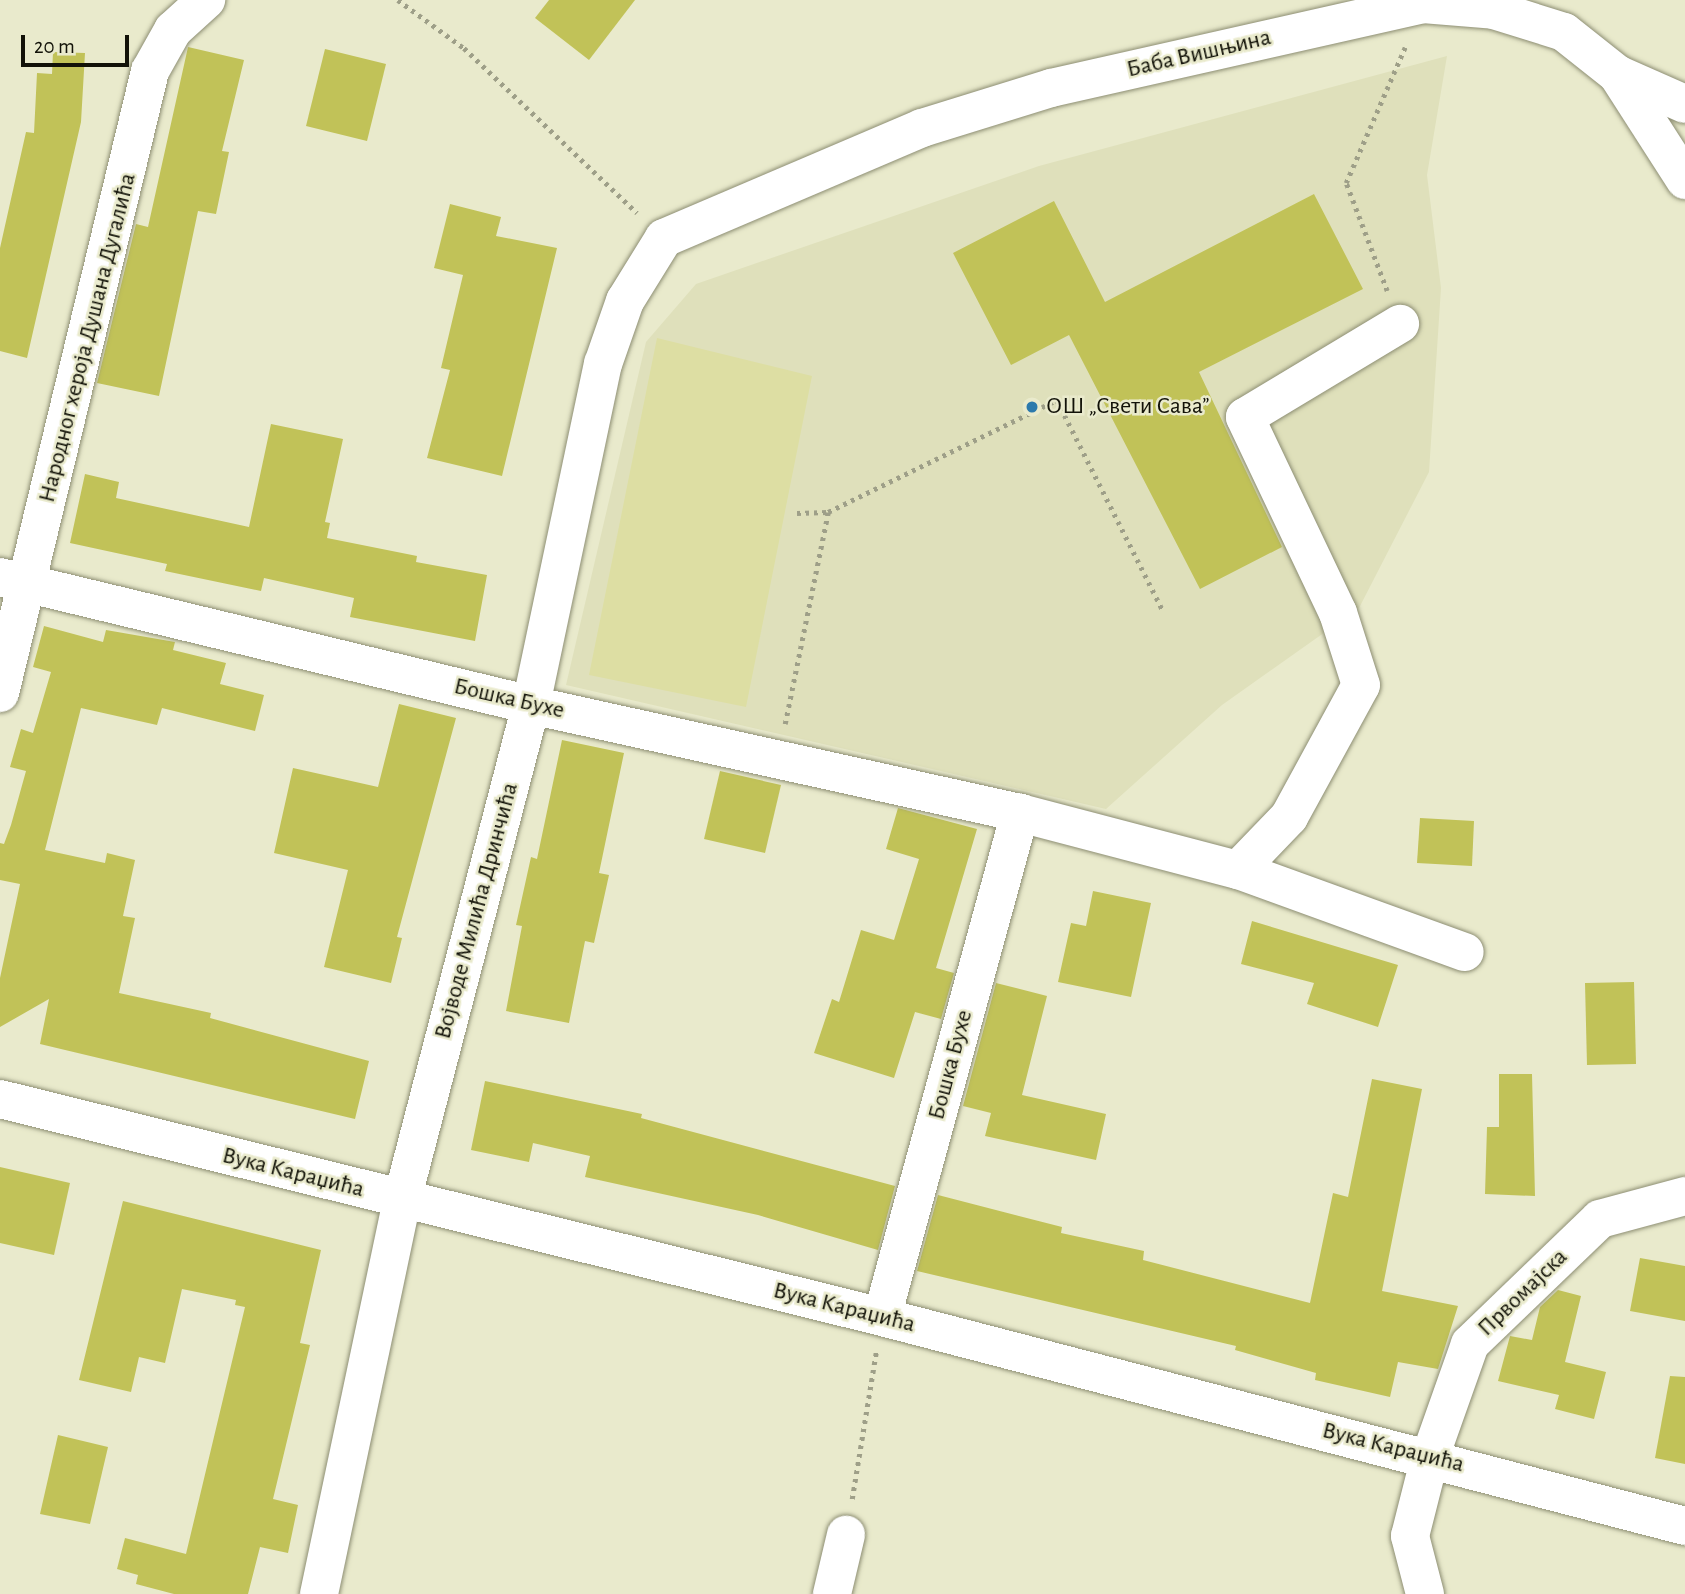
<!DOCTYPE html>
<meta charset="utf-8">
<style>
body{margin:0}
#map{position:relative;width:1685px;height:1594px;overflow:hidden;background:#e9eacc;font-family:"Alegreya Sans",sans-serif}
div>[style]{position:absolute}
.built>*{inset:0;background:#dfe0bb}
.green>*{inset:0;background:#dddea3}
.building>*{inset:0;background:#c1c258}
.path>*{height:4.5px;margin-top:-2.25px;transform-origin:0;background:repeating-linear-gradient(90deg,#9e9f88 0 3.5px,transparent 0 8.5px)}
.roads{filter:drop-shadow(0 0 2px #8d8e73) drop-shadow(0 0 2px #8d8e73)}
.minor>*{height:38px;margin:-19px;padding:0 19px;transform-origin:19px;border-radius:19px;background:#fff}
.dots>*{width:19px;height:19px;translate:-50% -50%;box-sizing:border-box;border:4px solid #e9eacc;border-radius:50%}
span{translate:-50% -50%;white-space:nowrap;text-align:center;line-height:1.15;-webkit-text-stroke:5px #e9eacc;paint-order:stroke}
.street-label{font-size:24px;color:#121208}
.poi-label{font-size:24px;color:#121208}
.left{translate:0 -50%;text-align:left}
.scale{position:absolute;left:21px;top:35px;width:108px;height:32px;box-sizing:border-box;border:4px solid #121208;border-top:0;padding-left:9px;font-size:21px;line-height:24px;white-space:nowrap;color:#121208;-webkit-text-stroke:5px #e9eacc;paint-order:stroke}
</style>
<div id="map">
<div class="built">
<i style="clip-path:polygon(1447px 56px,1427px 175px,1441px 288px,1429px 472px,1359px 608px,1222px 705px,1106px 809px,566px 685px,646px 342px,696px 284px,1039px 166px)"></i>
</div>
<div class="green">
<i style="clip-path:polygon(657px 338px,812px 376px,746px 707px,589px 675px)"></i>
</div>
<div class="building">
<i style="clip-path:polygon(549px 0,635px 0,589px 60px,535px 18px)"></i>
<i style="clip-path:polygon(188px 47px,244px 60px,222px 151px,229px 152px,216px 214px,198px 211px,159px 396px,97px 383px,136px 224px,148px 227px)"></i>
<i style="clip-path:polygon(325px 49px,386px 64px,367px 141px,306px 126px)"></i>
<i style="clip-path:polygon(53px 52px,85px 53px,81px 122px,27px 358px,0 351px,0 248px,26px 132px,34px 133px,37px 73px,52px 74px)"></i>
<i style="clip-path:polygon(1314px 194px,1363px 289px,1199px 372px,1282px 547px,1200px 589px,1069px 335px,1011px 365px,953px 253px,1054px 201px,1105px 302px)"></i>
<i style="clip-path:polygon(450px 204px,501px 217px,496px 236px,557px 248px,502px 476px,427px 458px,450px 370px,441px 368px,463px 275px,434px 268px)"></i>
<i style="clip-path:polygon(271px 424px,343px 439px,325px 522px,330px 523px,327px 538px,417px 556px,416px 562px,487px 575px,475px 641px,350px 617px,354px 598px,264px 578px,261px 591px,165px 571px,167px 564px,70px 543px,85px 474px,119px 482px,116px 498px,249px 527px)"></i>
<i style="clip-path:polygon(44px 626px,103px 642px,106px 630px,175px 642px,173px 650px,226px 663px,220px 684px,264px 695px,255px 731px,162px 708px,157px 725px,81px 708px,45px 850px,105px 863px,107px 853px,135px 860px,123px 916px,135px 918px,119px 993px,211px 1013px,210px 1018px,369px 1061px,355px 1119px,40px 1044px,49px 999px,0 1027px,0 978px,20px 884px,0 880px,0 843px,4px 844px,11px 825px,26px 771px,10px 767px,21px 729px,33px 733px,51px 672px,33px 667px)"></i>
<i style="clip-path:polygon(399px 704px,456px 718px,397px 937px,402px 938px,391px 983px,324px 967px,348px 870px,274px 853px,293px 768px,378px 787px)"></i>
<i style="clip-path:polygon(562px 740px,624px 753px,599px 873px,609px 875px,594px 943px,585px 941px,569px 1023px,506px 1011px,522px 926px,516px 925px,531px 857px,537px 859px)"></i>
<i style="clip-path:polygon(720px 771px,781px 785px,765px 853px,704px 839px)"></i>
<i style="clip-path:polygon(898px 808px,977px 829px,936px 968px,954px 973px,941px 1019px,915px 1012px,894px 1078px,814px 1053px,832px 999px,839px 1002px,861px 930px,894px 940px,919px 859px,886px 849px)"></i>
<i style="clip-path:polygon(1420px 818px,1474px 821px,1472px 866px,1417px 863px)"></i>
<i style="clip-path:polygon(1093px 891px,1151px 903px,1131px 997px,1058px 982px,1071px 923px,1086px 926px)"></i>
<i style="clip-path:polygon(1252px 921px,1398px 965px,1378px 1027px,1307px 1004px,1314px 983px,1241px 964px)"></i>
<i style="clip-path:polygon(1634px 982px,1636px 1064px,1587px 1065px,1585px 983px)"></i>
<i style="clip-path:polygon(996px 983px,1047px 996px,1022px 1095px,1106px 1114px,1096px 1160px,985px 1136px,991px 1113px,963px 1106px)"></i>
<i style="clip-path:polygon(1499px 1074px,1532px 1074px,1535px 1196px,1485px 1194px,1487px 1127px,1499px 1127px)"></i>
<i style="clip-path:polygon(1372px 1079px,1422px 1089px,1382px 1291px,1458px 1306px,1438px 1369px,1398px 1362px,1390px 1397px,1315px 1380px,1316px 1373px,1235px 1350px,1236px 1346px,917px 1271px,938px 1195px,1062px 1227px,1061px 1233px,1144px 1251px,1143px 1260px,1310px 1303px,1333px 1193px,1348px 1197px)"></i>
<i style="clip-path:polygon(485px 1081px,642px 1114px,641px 1118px,895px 1186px,878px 1250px,758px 1215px,585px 1177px,590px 1156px,533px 1143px,529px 1162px,471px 1150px)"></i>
<i style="clip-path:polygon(0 1167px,70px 1183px,54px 1255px,0 1243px)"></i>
<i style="clip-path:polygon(123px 1201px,321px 1250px,300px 1343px,310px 1345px,273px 1499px,298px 1505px,288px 1553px,260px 1547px,248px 1594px,174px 1594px,136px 1584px,138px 1575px,117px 1569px,125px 1538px,186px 1554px,245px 1307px,235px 1305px,236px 1300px,182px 1289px,165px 1363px,139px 1357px,131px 1392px,79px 1380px)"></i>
<i style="clip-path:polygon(1640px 1258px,1685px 1266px,1685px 1321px,1630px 1311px)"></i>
<i style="clip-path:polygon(1558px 1290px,1581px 1296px,1565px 1362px,1606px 1372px,1594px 1419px,1555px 1409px,1559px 1395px,1498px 1381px,1510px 1336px,1532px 1340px,1540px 1307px)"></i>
<i style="clip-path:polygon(1670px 1376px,1685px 1377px,1685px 1464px,1655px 1458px)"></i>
<i style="clip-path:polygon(58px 1435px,108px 1447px,90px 1524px,40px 1514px)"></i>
</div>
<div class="path">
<i style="left:398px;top:0;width:82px;rotate:36deg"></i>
<i style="left:464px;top:48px;width:239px;rotate:43.6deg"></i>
<i style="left:1387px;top:291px;width:116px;rotate:-110.8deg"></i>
<i style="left:1346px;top:183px;width:148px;rotate:-66.5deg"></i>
<i style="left:797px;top:513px;width:31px;rotate:-2deg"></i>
<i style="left:785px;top:724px;width:216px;rotate:-78.5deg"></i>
<i style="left:828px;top:512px;width:255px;rotate:-26.1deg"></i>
<i style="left:1057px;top:400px;width:236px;rotate:63.3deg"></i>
<i style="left:852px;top:1499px;width:149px;rotate:-80.7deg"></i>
</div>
<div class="roads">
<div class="minor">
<i style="left:1617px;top:74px;width:74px;rotate:23.8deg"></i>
<i style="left:0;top:577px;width:546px;rotate:13.55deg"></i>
<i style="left:531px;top:705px;width:501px;rotate:12.45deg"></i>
<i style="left:1020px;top:813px;width:225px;rotate:14.7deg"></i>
<i style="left:1238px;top:870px;width:241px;rotate:19.9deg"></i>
<i style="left:0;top:693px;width:640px;rotate:-76.44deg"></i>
<i style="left:150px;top:71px;width:47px;rotate:-60.7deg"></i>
<i style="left:173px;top:30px;width:45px;rotate:-42.3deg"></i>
<i style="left:1238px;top:870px;width:74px;rotate:-46.1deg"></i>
<i style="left:1289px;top:817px;width:150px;rotate:-61.4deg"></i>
<i style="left:1361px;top:685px;width:76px;rotate:-107.7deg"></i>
<i style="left:1338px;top:613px;width:217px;rotate:-115.4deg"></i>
<i style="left:1245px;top:417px;width:181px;rotate:-31deg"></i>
<i style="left:0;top:1099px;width:909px;rotate:13.88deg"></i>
<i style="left:882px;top:1317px;width:830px;rotate:14.59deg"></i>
<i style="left:882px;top:1317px;width:523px;rotate:-74.69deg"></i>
<i style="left:319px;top:1594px;width:403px;rotate:-78.1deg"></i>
<i style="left:402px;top:1200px;width:512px;rotate:-75.39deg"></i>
<i style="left:531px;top:705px;width:349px;rotate:-78.1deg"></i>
<i style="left:603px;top:364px;width:67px;rotate:-70.8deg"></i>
<i style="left:625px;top:301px;width:74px;rotate:-58.2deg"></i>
<i style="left:664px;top:238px;width:280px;rotate:-23.1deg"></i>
<i style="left:922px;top:128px;width:135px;rotate:-17.2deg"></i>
<i style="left:1051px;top:88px;width:381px;rotate:-12.7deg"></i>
<i style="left:1423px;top:4px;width:71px;rotate:4.8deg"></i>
<i style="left:1494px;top:10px;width:73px;rotate:17.4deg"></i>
<i style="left:1564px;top:32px;width:68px;rotate:38.4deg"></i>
<i style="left:1617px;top:74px;width:126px;rotate:57.3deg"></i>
<i style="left:832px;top:1594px;width:61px;rotate:-76.7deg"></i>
<i style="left:1425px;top:1594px;width:60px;rotate:-104.5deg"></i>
<i style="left:1410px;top:1536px;width:81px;rotate:-75.8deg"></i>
<i style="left:1430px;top:1457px;width:120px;rotate:-70.5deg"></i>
<i style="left:1470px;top:1344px;width:180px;rotate:-43.9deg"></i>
<i style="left:1600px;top:1219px;width:88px;rotate:-15.1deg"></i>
</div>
</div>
<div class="dots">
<i style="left:1032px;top:407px;background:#2c7aac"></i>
</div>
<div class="street-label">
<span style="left:1199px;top:54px;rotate:-13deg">Баба Вишњина</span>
<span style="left:88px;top:338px;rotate:-76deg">Народног хероја Душана Дугалића</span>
<span style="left:509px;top:699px;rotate:13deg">Бошка Бухе</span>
<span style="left:477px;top:911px;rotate:-75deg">Војводе Милића Дринчића</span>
<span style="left:951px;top:1065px;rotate:-75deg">Бошка Бухе</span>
<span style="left:293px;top:1173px;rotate:14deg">Вука Караџића</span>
<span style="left:1523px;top:1293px;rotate:-44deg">Првомајска</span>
<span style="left:844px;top:1308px;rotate:14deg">Вука Караџића</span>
<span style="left:1393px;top:1448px;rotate:14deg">Вука Караџића</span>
</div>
<div class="poi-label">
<span class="left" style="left:1046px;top:407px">ОШ „Свети Сава”</span>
</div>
<div class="scale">20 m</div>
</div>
